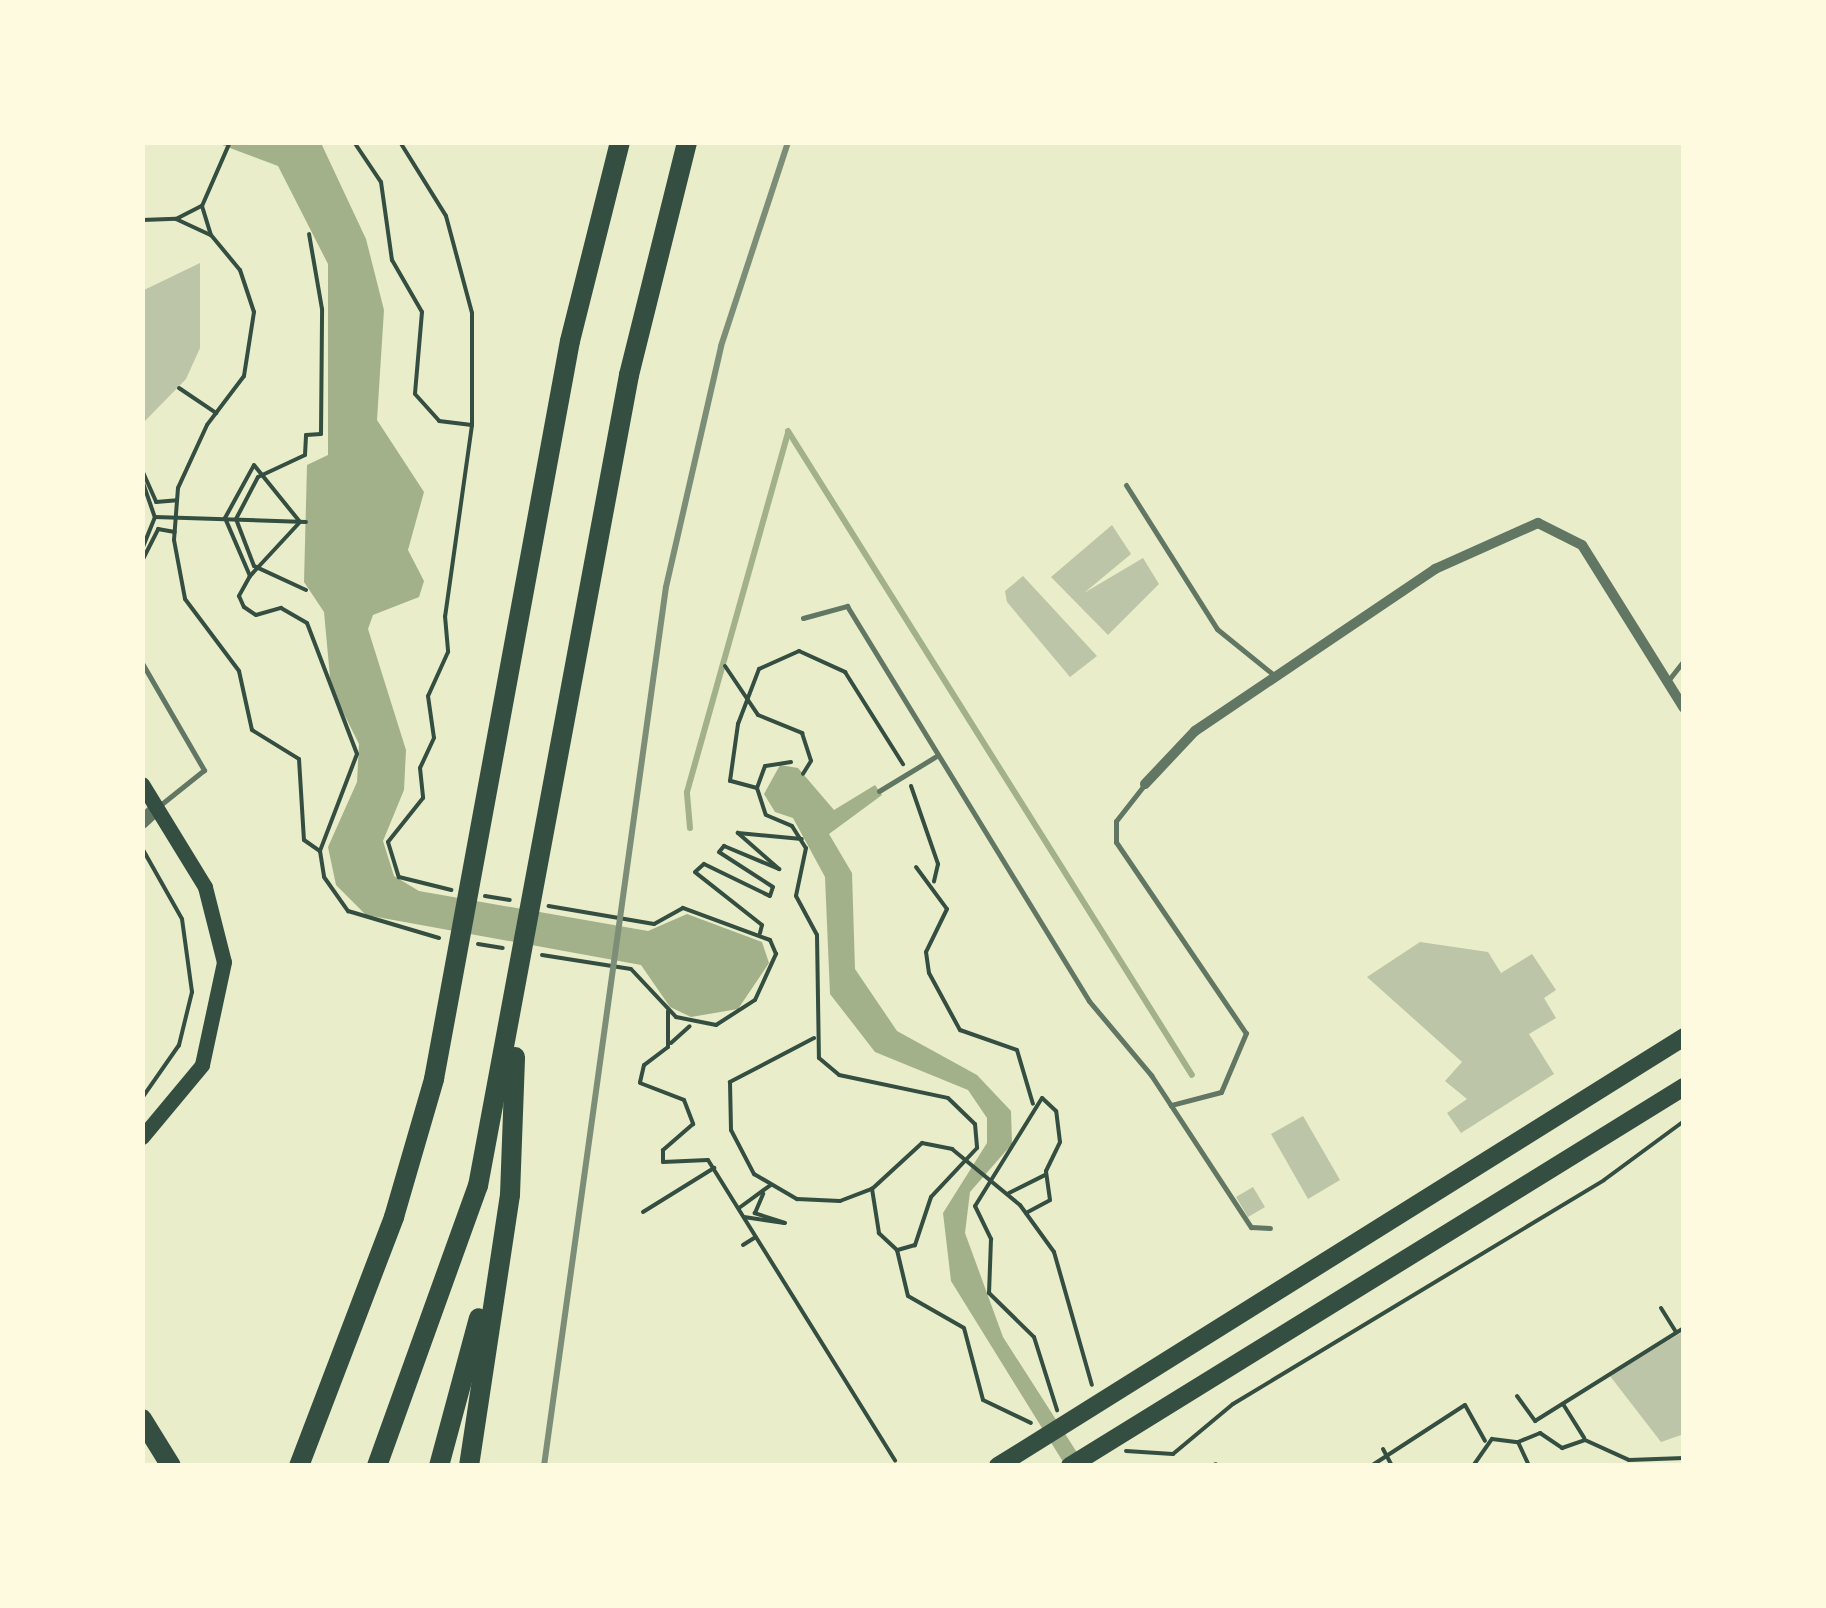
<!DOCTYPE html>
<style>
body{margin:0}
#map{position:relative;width:1826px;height:1608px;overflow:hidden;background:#e9edc9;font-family:Cabin,sans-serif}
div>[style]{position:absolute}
.water>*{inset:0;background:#a3b18a}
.stream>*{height:6px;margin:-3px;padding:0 3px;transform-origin:3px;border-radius:3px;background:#a3b18a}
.building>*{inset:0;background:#bcc5a7}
.path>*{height:4px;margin:-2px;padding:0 2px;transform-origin:2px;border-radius:2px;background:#344e41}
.service>*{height:5px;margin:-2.5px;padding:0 2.5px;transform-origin:2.5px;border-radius:2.5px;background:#617663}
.minor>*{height:10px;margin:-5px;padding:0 5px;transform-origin:5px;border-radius:5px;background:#617663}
.tertiary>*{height:14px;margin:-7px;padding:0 7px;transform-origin:7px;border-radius:7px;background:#617663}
.secondary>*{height:15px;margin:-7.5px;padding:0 7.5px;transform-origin:7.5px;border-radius:7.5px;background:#344e41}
.primary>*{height:18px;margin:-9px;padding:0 9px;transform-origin:9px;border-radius:9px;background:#344e41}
.motorway>*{height:20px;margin:-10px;padding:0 10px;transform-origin:10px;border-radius:10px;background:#344e41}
.rail>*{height:6px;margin:-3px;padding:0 3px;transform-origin:3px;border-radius:3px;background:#7c8e77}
span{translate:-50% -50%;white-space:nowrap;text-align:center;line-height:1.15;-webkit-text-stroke:8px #fefae0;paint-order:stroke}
.frame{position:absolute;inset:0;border:145px solid #fefae0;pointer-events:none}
</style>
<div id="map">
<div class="water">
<i style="clip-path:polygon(171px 143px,321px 143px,366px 239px,384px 310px,377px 420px,424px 492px,408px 550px,424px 581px,419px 597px,373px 615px,368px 629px,406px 750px,404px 790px,383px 841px,394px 876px,419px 891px,648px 931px,687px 914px,762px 942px,769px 963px,738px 1009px,691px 1017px,670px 1007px,641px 965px,366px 915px,336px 885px,328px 847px,357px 782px,359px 744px,331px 688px,324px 612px,304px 582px,307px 465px,328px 455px,328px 264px,278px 166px,222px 145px)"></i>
<i style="clip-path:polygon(780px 765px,798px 768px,834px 810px,875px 785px,882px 795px,829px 834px,852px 873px,855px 969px,897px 1031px,977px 1075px,1011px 1111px,1012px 1144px,970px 1192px,965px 1233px,1003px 1337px,1085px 1465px,1065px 1465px,951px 1281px,943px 1213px,987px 1143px,987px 1118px,968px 1090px,875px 1052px,830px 994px,825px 877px,793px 818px,775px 812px,764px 794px)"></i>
</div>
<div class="stream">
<i style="left:788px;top:431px;width:760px;rotate:57.9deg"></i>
<i style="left:690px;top:828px;width:36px;rotate:-95deg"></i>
<i style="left:687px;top:792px;width:374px;rotate:-74.3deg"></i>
</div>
<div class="building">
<i style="clip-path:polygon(200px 263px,200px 348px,186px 379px,142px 424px,142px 291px)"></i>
<i style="clip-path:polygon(1112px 525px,1131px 554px,1084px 593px,1143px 558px,1159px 584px,1108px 635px,1051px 577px)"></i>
<i style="clip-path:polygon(1023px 576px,1097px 656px,1070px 677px,1007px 602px,1005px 591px)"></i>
<i style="clip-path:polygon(1420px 942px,1488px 952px,1501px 973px,1532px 954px,1556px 990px,1544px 998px,1556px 1018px,1529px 1034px,1554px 1074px,1461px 1133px,1447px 1113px,1467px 1099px,1445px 1081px,1462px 1062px,1367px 977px)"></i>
<i style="clip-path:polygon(1303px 1116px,1340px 1180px,1308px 1199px,1271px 1134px)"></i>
<i style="clip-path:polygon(1253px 1187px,1265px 1207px,1248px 1217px,1236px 1197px)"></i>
<i style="clip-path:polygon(1684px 1331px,1684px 1434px,1661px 1442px,1610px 1376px)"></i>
</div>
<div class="path">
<i style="left:354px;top:142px;width:48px;rotate:56deg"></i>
<i style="left:381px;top:182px;width:79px;rotate:82deg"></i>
<i style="left:392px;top:260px;width:60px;rotate:60deg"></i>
<i style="left:422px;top:312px;width:82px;rotate:94.9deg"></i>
<i style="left:415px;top:394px;width:36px;rotate:48deg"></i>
<i style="left:439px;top:421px;width:33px;rotate:7deg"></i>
<i style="left:400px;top:142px;width:87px;rotate:58.1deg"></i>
<i style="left:446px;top:216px;width:100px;rotate:75deg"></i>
<i style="left:472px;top:313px;width:112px;rotate:90deg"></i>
<i style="left:472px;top:425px;width:193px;rotate:98deg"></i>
<i style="left:445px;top:616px;width:36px;rotate:85deg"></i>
<i style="left:448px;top:652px;width:48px;rotate:114.4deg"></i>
<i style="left:428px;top:696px;width:42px;rotate:81.9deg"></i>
<i style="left:434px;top:738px;width:33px;rotate:115deg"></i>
<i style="left:420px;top:768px;width:30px;rotate:84deg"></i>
<i style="left:423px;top:798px;width:56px;rotate:128.5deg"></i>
<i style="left:388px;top:842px;width:37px;rotate:73deg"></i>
<i style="left:399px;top:877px;width:54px;rotate:14deg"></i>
<i style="left:202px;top:206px;width:70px;rotate:-66.4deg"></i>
<i style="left:176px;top:219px;width:29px;rotate:-27deg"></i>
<i style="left:202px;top:206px;width:30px;rotate:73deg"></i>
<i style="left:142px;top:220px;width:34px;rotate:-2deg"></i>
<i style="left:176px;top:219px;width:38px;rotate:25deg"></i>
<i style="left:211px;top:235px;width:45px;rotate:50.4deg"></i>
<i style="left:240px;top:270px;width:44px;rotate:71.6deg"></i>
<i style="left:254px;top:312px;width:65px;rotate:98.9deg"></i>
<i style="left:244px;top:376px;width:61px;rotate:127.1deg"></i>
<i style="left:207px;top:425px;width:69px;rotate:114.7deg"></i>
<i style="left:178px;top:488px;width:52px;rotate:94.4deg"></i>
<i style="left:174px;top:540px;width:60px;rotate:79.4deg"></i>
<i style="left:185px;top:599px;width:90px;rotate:53.1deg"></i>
<i style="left:239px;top:671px;width:60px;rotate:77.6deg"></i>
<i style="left:252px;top:730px;width:55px;rotate:31.7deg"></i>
<i style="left:299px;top:759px;width:81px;rotate:86.5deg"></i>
<i style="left:304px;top:840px;width:19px;rotate:35deg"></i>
<i style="left:320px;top:851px;width:26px;rotate:81deg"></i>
<i style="left:324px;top:877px;width:42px;rotate:54.8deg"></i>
<i style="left:348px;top:911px;width:95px;rotate:16.5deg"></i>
<i style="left:179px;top:388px;width:45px;rotate:34deg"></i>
<i style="left:254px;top:465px;width:73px;rotate:51.1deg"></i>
<i style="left:300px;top:522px;width:74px;rotate:132.8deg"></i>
<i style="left:250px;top:576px;width:63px;rotate:-113.3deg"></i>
<i style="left:225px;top:518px;width:60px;rotate:-61.3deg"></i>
<i style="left:142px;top:470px;width:35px;rotate:66deg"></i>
<i style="left:156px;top:502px;width:21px;rotate:-5deg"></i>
<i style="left:142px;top:480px;width:39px;rotate:71deg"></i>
<i style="left:155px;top:517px;width:35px;rotate:112deg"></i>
<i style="left:155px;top:517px;width:151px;rotate:1.9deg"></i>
<i style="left:142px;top:561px;width:36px;rotate:-63deg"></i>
<i style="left:158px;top:529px;width:17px;rotate:10deg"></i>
<i style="left:250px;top:576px;width:23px;rotate:119deg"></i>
<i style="left:239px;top:596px;width:12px;rotate:66deg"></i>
<i style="left:244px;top:607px;width:14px;rotate:34deg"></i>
<i style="left:256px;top:615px;width:26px;rotate:-16deg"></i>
<i style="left:281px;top:608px;width:30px;rotate:30deg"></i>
<i style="left:307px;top:623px;width:140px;rotate:69.1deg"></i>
<i style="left:357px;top:754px;width:104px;rotate:110.9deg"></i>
<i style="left:306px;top:590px;width:57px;rotate:-155.2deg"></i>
<i style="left:254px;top:566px;width:50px;rotate:-111deg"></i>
<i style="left:236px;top:519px;width:47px;rotate:-62.4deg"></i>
<i style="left:258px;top:477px;width:52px;rotate:-25.1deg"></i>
<i style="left:305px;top:455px;width:20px;rotate:-87deg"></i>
<i style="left:306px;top:435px;width:15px;rotate:-4deg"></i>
<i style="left:321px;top:434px;width:125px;rotate:-89.5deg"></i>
<i style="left:322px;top:309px;width:76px;rotate:-99.8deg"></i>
<i style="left:725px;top:666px;width:59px;rotate:56deg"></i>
<i style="left:758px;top:715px;width:48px;rotate:22.2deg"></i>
<i style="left:802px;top:733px;width:29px;rotate:72deg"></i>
<i style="left:811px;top:761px;width:15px;rotate:122deg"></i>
<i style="left:791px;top:762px;width:26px;rotate:171deg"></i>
<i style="left:765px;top:766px;width:23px;rotate:110deg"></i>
<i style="left:757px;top:788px;width:28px;rotate:72deg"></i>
<i style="left:766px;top:815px;width:28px;rotate:23deg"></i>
<i style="left:792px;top:826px;width:26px;rotate:58deg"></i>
<i style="left:806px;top:848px;width:49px;rotate:101.8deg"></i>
<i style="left:796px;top:896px;width:44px;rotate:61.7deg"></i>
<i style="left:817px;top:935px;width:123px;rotate:89.1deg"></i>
<i style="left:819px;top:1058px;width:26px;rotate:40deg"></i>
<i style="left:839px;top:1075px;width:111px;rotate:11.9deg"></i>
<i style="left:948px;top:1098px;width:37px;rotate:44deg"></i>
<i style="left:975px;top:1124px;width:24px;rotate:85deg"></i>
<i style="left:977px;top:1148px;width:67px;rotate:133.2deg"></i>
<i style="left:931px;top:1197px;width:51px;rotate:108.4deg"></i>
<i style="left:915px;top:1245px;width:19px;rotate:164deg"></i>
<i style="left:897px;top:1250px;width:25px;rotate:-137deg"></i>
<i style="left:879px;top:1233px;width:45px;rotate:-99deg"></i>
<i style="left:911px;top:786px;width:83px;rotate:70.9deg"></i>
<i style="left:938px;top:864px;width:18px;rotate:103deg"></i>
<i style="left:757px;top:788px;width:28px;rotate:-165deg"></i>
<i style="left:730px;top:781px;width:58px;rotate:-82deg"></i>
<i style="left:738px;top:724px;width:59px;rotate:-69.1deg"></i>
<i style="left:759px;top:669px;width:44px;rotate:-24.2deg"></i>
<i style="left:799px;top:651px;width:51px;rotate:24.5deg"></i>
<i style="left:845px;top:672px;width:109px;rotate:57.8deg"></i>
<i style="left:142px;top:848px;width:81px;rotate:60.6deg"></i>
<i style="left:182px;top:919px;width:74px;rotate:82.2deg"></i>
<i style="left:192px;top:992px;width:55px;rotate:103.8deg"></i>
<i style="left:179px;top:1045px;width:65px;rotate:124.9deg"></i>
<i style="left:916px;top:867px;width:52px;rotate:53.6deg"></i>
<i style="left:947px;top:909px;width:48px;rotate:116deg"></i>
<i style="left:926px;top:952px;width:21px;rotate:82deg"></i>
<i style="left:929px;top:973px;width:65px;rotate:61.5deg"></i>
<i style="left:960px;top:1030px;width:60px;rotate:19.3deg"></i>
<i style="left:1017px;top:1050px;width:56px;rotate:73.5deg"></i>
<i style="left:485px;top:896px;width:25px;rotate:9deg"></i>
<i style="left:760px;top:933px;width:8px;rotate:-76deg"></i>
<i style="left:762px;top:925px;width:85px;rotate:-141.7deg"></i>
<i style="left:695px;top:872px;width:12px;rotate:-42deg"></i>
<i style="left:704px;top:864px;width:73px;rotate:25.9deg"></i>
<i style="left:770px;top:896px;width:9px;rotate:-72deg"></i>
<i style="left:773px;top:887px;width:64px;rotate:-147.1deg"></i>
<i style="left:719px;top:852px;width:8px;rotate:-50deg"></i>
<i style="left:724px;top:846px;width:60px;rotate:22.7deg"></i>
<i style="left:779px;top:869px;width:55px;rotate:-138.7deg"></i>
<i style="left:738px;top:833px;width:64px;rotate:5.4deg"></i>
<i style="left:478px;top:944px;width:25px;rotate:9deg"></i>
<i style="left:542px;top:955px;width:90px;rotate:8.9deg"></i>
<i style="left:631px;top:969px;width:66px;rotate:46.8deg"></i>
<i style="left:676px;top:1017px;width:41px;rotate:11.3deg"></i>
<i style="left:716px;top:1025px;width:46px;rotate:-32.7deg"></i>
<i style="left:755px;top:1000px;width:51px;rotate:-65.5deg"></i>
<i style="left:776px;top:954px;width:15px;rotate:-113deg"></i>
<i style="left:770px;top:940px;width:93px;rotate:-159.8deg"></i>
<i style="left:683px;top:908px;width:33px;rotate:151deg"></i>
<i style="left:654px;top:924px;width:107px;rotate:-170.3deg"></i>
<i style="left:668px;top:1011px;width:36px;rotate:90deg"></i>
<i style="left:668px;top:1047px;width:30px;rotate:143deg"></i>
<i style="left:644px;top:1065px;width:18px;rotate:103deg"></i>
<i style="left:640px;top:1083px;width:47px;rotate:21.1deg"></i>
<i style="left:684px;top:1100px;width:26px;rotate:69deg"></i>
<i style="left:693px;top:1124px;width:40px;rotate:139deg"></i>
<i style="left:663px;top:1150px;width:12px;rotate:90deg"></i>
<i style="left:663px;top:1162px;width:45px;rotate:-2.5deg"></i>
<i style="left:708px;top:1160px;width:354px;rotate:58.1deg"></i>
<i style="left:814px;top:1038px;width:95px;rotate:152.4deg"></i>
<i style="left:730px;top:1082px;width:48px;rotate:88.8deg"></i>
<i style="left:731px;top:1130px;width:50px;rotate:62.4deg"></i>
<i style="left:754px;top:1174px;width:50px;rotate:30.2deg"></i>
<i style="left:797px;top:1199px;width:43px;rotate:2.7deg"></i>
<i style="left:840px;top:1201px;width:34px;rotate:-21deg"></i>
<i style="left:872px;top:1189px;width:68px;rotate:-42.6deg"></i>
<i style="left:922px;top:1143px;width:31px;rotate:11deg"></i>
<i style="left:952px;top:1149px;width:88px;rotate:39.5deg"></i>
<i style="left:1020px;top:1205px;width:58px;rotate:54.1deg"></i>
<i style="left:1054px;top:1252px;width:138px;rotate:74.1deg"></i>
<i style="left:671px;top:1043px;width:25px;rotate:-42deg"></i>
<i style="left:1009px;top:1193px;width:40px;rotate:-26.6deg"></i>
<i style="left:739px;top:1208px;width:39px;rotate:-36deg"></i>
<i style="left:643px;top:1212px;width:84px;rotate:-31.8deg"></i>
<i style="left:1026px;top:1213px;width:27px;rotate:-28deg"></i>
<i style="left:1050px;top:1200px;width:29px;rotate:-98deg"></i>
<i style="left:1046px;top:1171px;width:32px;rotate:-64deg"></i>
<i style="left:1060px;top:1142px;width:31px;rotate:-97deg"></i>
<i style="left:1056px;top:1111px;width:19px;rotate:-137deg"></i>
<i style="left:1042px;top:1098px;width:127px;rotate:121.8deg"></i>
<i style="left:975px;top:1206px;width:37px;rotate:64deg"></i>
<i style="left:991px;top:1239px;width:54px;rotate:92.1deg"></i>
<i style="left:989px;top:1293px;width:63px;rotate:44.4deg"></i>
<i style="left:1034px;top:1337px;width:77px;rotate:72.5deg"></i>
<i style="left:744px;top:1217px;width:41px;rotate:8.3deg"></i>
<i style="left:785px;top:1223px;width:32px;rotate:-162deg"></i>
<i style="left:755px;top:1213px;width:21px;rotate:-67deg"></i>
<i style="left:743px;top:1245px;width:15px;rotate:-32deg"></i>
<i style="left:897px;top:1250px;width:47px;rotate:76.6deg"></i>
<i style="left:908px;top:1296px;width:64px;rotate:29.7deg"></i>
<i style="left:964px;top:1328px;width:74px;rotate:75.2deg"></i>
<i style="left:983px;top:1400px;width:53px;rotate:25.6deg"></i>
<i style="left:1661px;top:1308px;width:28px;rotate:58deg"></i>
<i style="left:1517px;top:1396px;width:31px;rotate:54deg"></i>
<i style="left:1535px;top:1421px;width:176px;rotate:-32deg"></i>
<i style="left:1563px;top:1404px;width:40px;rotate:58deg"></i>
<i style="left:1518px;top:1442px;width:24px;rotate:-22deg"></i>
<i style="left:1540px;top:1433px;width:27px;rotate:34deg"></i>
<i style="left:1562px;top:1448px;width:24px;rotate:-19deg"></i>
<i style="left:1585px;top:1440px;width:48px;rotate:24.4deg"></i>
<i style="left:1629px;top:1460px;width:55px;rotate:-2.1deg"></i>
<i style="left:1383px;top:1449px;width:19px;rotate:62deg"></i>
<i style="left:1126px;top:1451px;width:47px;rotate:3.7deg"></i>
<i style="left:1173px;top:1454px;width:78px;rotate:-39.8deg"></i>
<i style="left:1233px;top:1404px;width:433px;rotate:-31.1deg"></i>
<i style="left:1604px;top:1180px;width:99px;rotate:-36.4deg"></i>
<i style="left:1371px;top:1466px;width:112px;rotate:-33deg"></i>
<i style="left:1465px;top:1405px;width:41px;rotate:60.9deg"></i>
<i style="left:1406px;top:1466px;width:17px"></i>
<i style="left:1473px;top:1466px;width:33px;rotate:-55deg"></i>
<i style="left:1492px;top:1439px;width:26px;rotate:7deg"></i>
<i style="left:1518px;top:1442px;width:26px;rotate:65deg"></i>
</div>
<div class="service">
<i style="left:1126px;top:485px;width:170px;rotate:57.7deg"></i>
<i style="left:1217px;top:629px;width:75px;rotate:39deg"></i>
<i style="left:803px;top:618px;width:46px;rotate:-15.3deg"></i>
<i style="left:847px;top:606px;width:463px;rotate:58.5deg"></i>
<i style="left:1089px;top:1001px;width:97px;rotate:50deg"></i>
<i style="left:1151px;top:1075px;width:182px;rotate:56.7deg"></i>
<i style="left:1251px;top:1227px;width:19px;rotate:3deg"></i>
<i style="left:142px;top:663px;width:124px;rotate:59.9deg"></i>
<i style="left:204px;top:770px;width:58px;rotate:141.3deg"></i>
<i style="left:1667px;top:682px;width:28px;rotate:-52deg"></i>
<i style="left:1145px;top:784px;width:47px;rotate:128.1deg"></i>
<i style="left:1116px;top:821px;width:21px;rotate:90deg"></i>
<i style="left:1116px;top:842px;width:231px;rotate:55.8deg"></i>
<i style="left:1246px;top:1033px;width:64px;rotate:113deg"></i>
<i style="left:1221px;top:1092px;width:52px;rotate:165.4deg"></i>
<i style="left:879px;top:791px;width:66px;rotate:-31.3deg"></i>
<i style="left:1215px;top:1464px;width:2px;rotate:63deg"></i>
</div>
<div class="minor">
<i style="left:1145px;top:784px;width:73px;rotate:-46.7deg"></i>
<i style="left:1195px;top:731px;width:290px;rotate:-34deg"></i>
<i style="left:1435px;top:569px;width:113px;rotate:-24.1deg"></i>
<i style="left:1538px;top:523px;width:49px;rotate:26.6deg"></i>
<i style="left:1582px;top:545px;width:192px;rotate:58deg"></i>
</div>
<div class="tertiary">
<i style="left:142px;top:822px;width:21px;rotate:-43deg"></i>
</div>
<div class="secondary">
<i style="left:142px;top:784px;width:121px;rotate:58.5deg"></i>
<i style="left:205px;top:887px;width:77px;rotate:75.8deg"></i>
<i style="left:224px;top:962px;width:105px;rotate:102.1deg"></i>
<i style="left:202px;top:1065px;width:94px;rotate:129.8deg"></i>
</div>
<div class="primary">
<i style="left:998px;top:1466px;width:809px;rotate:-32.02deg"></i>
<i style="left:1070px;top:1466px;width:722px;rotate:-31.69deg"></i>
</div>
<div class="motorway">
<i style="left:142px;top:1419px;width:55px;rotate:58.3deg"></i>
<i style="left:299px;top:1466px;width:267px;rotate:-69.1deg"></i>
<i style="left:394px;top:1217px;width:144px;rotate:-73.8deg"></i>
<i style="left:434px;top:1079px;width:750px;rotate:-79.56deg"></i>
<i style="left:570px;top:341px;width:205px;rotate:-75.9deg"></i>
<i style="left:377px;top:1466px;width:298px;rotate:-70.2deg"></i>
<i style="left:478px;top:1186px;width:825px;rotate:-79.45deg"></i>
<i style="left:629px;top:375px;width:240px;rotate:-76deg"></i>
<i style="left:439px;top:1466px;width:153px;rotate:-74.9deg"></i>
<i style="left:469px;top:1466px;width:274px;rotate:-81.4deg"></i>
<i style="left:510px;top:1195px;width:138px;rotate:-87.9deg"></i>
</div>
<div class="rail">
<i style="left:544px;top:1466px;width:887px;rotate:-82.1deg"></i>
<i style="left:666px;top:587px;width:247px;rotate:-77.1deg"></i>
<i style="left:721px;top:346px;width:215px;rotate:-71.8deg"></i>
</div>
<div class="frame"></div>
</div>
